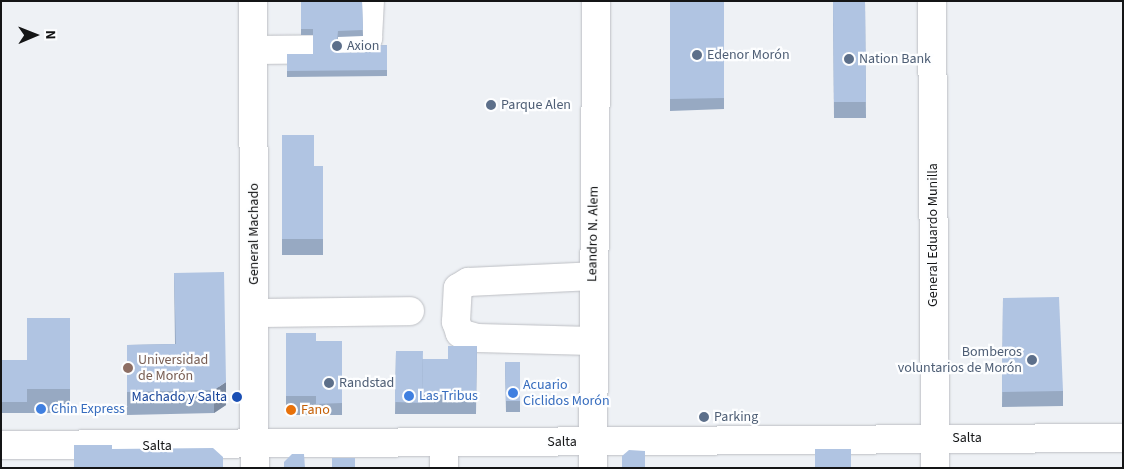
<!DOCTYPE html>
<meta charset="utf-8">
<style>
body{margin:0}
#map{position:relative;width:1124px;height:469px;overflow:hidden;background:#eef1f5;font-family:"Source Sans 3",sans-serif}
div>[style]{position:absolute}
.roads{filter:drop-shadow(0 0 1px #bcbec3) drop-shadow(0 0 1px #bcbec3)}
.minor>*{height:28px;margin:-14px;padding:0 14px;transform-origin:14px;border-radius:14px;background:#fff}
.wall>*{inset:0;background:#97a9c2}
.shaded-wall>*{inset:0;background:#7b899e}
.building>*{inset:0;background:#b0c4e2}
.dots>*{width:14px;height:14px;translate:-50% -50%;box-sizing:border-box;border:2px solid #fdfeff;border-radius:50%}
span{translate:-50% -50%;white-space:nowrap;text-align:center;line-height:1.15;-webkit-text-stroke:4.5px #fdfeff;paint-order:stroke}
.service-label{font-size:14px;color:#4e5e75}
.left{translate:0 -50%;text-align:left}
.right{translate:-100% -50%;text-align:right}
.street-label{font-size:14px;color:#141516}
.education-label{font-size:14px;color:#785e54}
.shop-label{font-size:14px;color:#366cbe}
.transit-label{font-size:14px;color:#164399}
.food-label{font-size:14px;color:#c56008}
.frame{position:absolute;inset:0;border:2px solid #141516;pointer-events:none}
.north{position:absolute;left:10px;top:10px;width:50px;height:50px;-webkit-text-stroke:4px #fdfeff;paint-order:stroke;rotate:89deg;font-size:14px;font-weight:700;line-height:20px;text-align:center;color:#141516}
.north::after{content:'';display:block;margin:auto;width:18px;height:22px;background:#141516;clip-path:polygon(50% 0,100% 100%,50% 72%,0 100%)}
</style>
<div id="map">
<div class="roads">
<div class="minor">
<i style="left:253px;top:1px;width:467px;rotate:89.8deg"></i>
<i style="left:932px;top:1px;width:467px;rotate:89.6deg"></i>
<i style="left:253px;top:50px;width:105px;rotate:-0.5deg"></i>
<i style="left:358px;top:49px;width:8px;rotate:-23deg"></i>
<i style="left:365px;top:46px;width:9px;rotate:-69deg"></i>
<i style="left:368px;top:38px;width:37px;rotate:-87deg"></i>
<i style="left:255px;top:313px;width:155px;rotate:-0.7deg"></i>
<i style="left:592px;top:341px;width:115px;rotate:-178.5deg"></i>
<i style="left:477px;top:338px;width:18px;rotate:-164deg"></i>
<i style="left:460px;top:333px;width:12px;rotate:-110deg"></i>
<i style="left:456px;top:322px;width:34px;rotate:-87deg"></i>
<i style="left:458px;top:288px;width:12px;rotate:-31deg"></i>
<i style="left:468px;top:282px;width:125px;rotate:-2.7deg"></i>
<i style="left:444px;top:443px;width:25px;rotate:90deg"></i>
<i style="left:1px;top:445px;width:1122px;rotate:-0.36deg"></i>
<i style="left:593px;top:468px;width:467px;rotate:-89.6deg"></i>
</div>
</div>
<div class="wall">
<i style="clip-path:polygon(301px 1px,362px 1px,363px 36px,338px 37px,337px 53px,375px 52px,375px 46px,387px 45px,387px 76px,287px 77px,287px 54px,313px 54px,313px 35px,301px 35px)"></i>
<i style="clip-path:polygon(670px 1px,724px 1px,724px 109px,670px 111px)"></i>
<i style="clip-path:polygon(833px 1px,865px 1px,866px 118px,834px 118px)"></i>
<i style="clip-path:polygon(282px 135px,314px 166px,323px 166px,323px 255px,282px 255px)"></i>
<i style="clip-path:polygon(174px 273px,226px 405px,214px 413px,127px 415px,127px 345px,175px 344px)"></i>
<i style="clip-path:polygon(1003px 298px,1063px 391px,1063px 406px,1002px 407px)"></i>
<i style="clip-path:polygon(70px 318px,70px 413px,1px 413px,1px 360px,27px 360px)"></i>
<i style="clip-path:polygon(286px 333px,316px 341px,342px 341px,342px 415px,286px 415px)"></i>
<i style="clip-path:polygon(477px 346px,476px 414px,395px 414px,396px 351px,423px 359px,448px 359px)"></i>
<i style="clip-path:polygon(505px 362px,520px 362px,520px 412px,506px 412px)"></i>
</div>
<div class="shaded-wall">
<i style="clip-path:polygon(226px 382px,226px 405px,214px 413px,214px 390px)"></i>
</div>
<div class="building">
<i style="clip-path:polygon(301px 1px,362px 1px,363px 30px,338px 31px,336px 53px,376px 52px,375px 46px,387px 45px,387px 70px,287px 71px,287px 54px,313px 54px,313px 29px,301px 29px)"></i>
<i style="clip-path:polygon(670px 1px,724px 1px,724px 98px,670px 99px)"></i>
<i style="clip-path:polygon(833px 1px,865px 1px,866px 102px,834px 102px)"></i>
<i style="clip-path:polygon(282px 135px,314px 135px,314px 166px,323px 166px,323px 239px,282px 239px)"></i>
<i style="clip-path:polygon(224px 272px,226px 382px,214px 390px,127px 392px,127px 345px,176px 344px,174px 273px)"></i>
<i style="clip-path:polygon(1059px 297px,1063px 391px,1002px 392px,1003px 298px)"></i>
<i style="clip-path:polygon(27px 318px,70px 318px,70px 389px,27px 389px)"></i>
<i style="clip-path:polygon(286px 333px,316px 333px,316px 396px,286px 396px)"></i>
<i style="clip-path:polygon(316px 341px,342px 341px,342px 403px,316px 404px)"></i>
<i style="clip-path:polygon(448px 346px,477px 346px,476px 395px,422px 395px,423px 359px,448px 359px)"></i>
<i style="clip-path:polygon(396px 351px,423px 351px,422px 403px,395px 402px)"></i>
<i style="clip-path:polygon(1px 360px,27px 360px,27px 402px,1px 402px)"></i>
<i style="clip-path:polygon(505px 362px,520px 362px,520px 401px,506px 401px)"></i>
<i style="clip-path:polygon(74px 445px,112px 445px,112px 468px,74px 468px)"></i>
<i style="clip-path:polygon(213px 448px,223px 457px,223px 468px,112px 468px,112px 449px)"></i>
<i style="clip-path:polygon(815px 449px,851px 449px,851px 468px,815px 468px)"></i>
<i style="clip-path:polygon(629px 450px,645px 451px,645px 468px,622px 468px,622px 456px)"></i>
<i style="clip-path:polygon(292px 454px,304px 454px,305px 468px,284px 468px,284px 462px)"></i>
<i style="clip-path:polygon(332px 458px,355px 458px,355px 468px,332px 468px)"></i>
</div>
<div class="dots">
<i style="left:337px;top:46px;background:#5c6f8a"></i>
<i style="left:697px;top:55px;background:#5c6f8a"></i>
<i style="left:849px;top:59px;background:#5c6f8a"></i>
<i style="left:491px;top:105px;background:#5c6f8a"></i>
<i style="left:1032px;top:360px;background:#5c6f8a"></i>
<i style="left:128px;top:368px;background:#8d6e63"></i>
<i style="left:329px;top:383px;background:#5c6f8a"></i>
<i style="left:513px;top:393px;background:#3f7fe0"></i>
<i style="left:409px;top:396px;background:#3f7fe0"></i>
<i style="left:237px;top:397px;background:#1a4fb4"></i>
<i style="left:41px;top:409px;background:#3f7fe0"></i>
<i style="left:291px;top:410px;background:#e8710a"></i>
<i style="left:704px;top:417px;background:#5c6f8a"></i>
</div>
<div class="service-label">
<span class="left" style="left:347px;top:46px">Axion</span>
<span class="left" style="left:707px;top:55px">Edenor Morón</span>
<span class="left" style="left:859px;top:59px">Nation Bank</span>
<span class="left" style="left:501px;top:105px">Parque Alen</span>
<span class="right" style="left:1022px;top:360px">Bomberos<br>voluntarios de Morón</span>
<span class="left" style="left:339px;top:383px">Randstad</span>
<span class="left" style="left:714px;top:417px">Parking</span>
</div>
<div class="street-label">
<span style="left:254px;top:234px;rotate:-90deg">General Machado</span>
<span style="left:593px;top:234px;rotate:-89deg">Leandro N. Alem</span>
<span style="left:933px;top:235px;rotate:-90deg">General Eduardo Munilla</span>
<span style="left:967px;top:438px">Salta</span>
<span style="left:562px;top:442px">Salta</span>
<span style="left:157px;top:446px">Salta</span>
</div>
<div class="education-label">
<span class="left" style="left:138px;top:368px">Universidad<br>de Morón</span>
</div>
<div class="shop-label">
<span class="left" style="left:523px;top:393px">Acuario<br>Ciclidos Morón</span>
<span class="left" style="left:419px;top:396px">Las Tribus</span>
<span class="left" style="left:51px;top:409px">Chin Express</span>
</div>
<div class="transit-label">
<span class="right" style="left:227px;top:397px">Machado y Salta</span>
</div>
<div class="food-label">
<span class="left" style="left:301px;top:410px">Fano</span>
</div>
<div class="frame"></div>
<div class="north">N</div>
</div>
